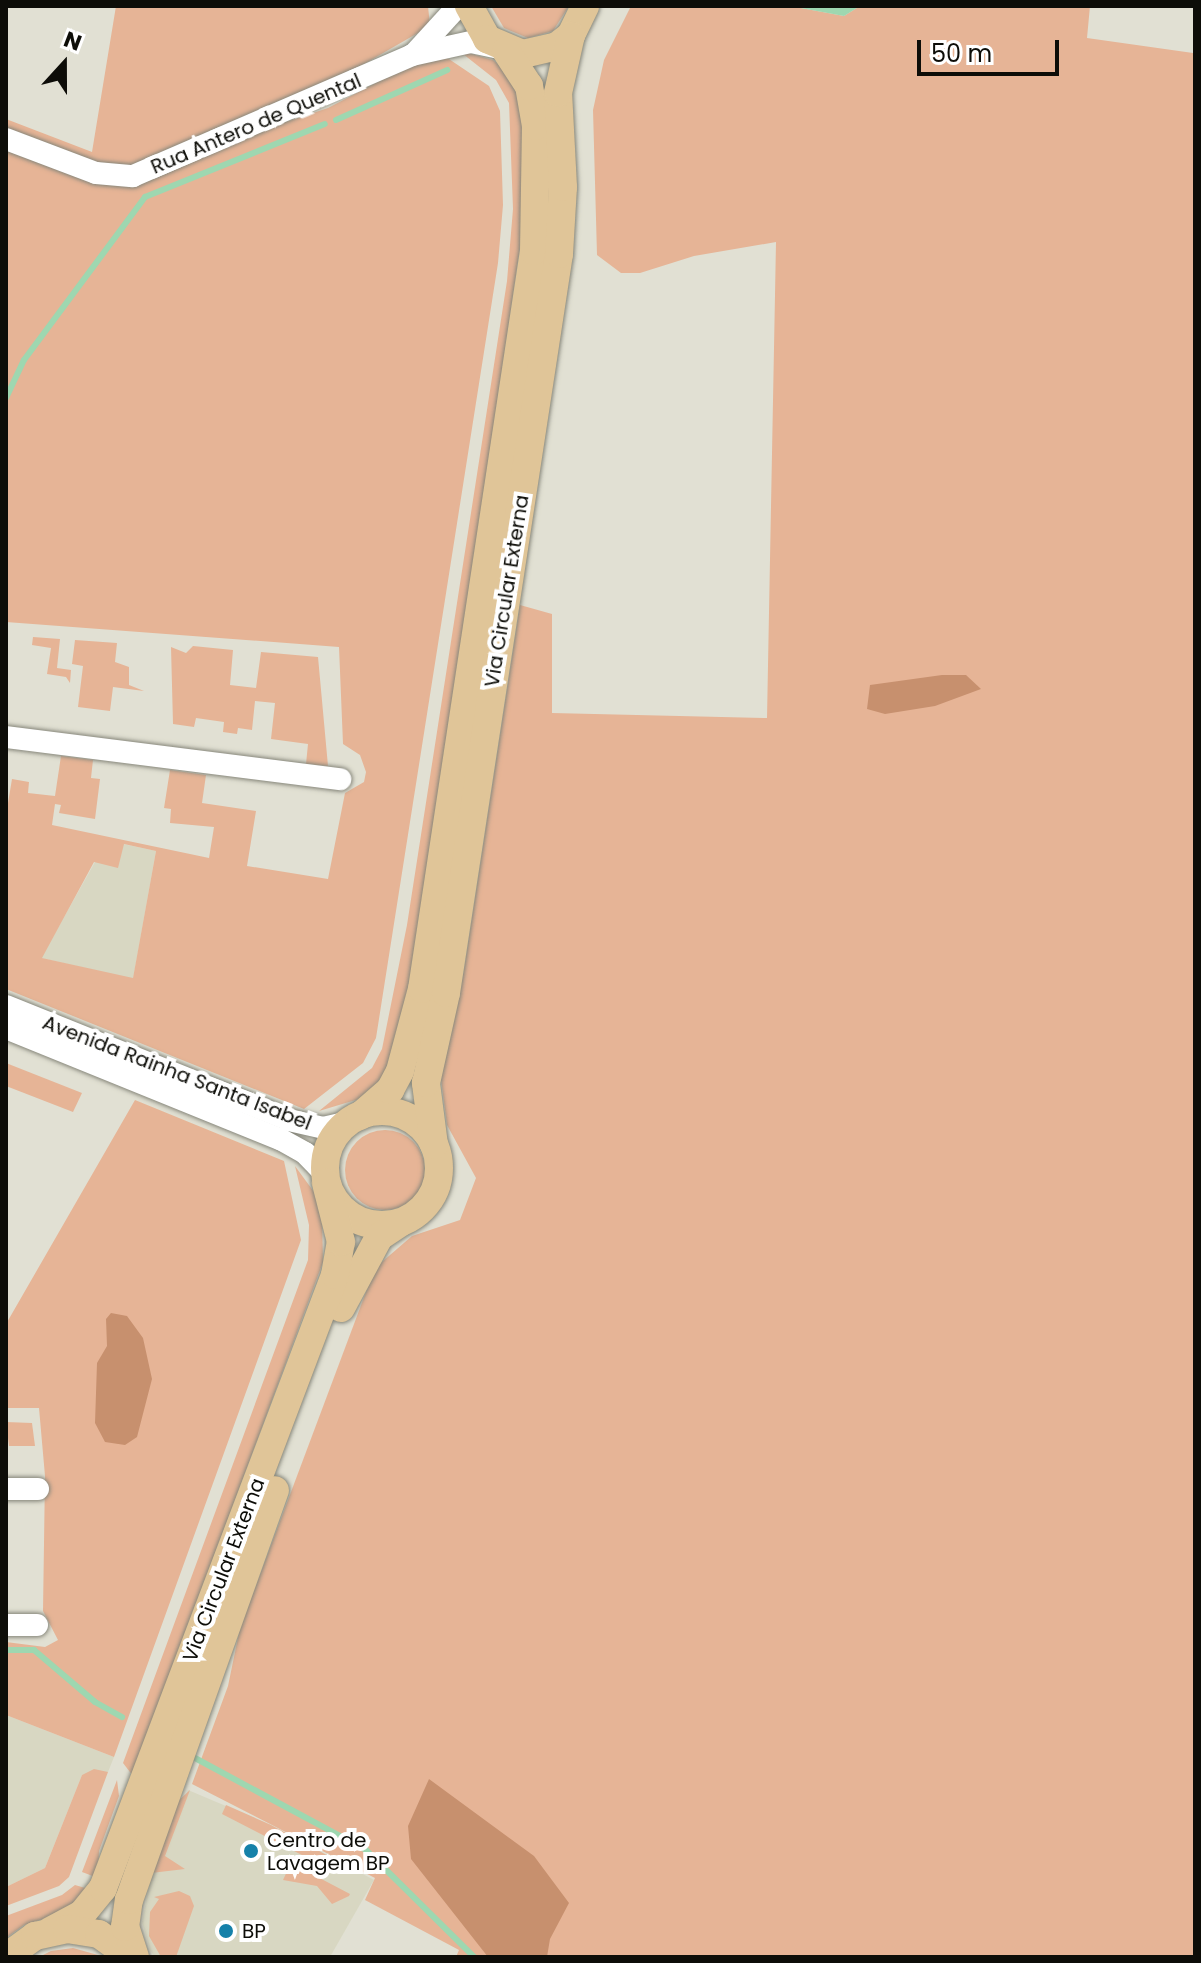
<!DOCTYPE html>
<style>
body{margin:0}
#map{position:relative;width:1201px;height:1963px;overflow:hidden;background:#e1e0d3;font-family:Poppins,sans-serif}
div>[style]{position:absolute}
.built>*{inset:0;background:#d8d7c2}
.green>*{inset:0;background:#e6b496}
.round{border-radius:50%}
.forest>*{inset:0;background:#c7906e}
.water>*{inset:0;background:#9ed7b0}
.stream>*{height:6px;margin:-3px;padding:0 3px;transform-origin:3px;border-radius:3px;background:#9ed7b0}
.roads{filter:drop-shadow(0 0 2px #87877b) drop-shadow(0 0 2px #87877b)}
.minor>*{height:22px;margin:-11px;padding:0 11px;transform-origin:11px;border-radius:11px;background:#fff}
.major>*{height:28px;margin:-14px;padding:0 14px;transform-origin:14px;border-radius:14px;background:#e0c598}
.major>.ring{margin:-14px;padding:0;box-sizing:content-box;background:none;border:28px solid #e0c598;border-radius:50%}
.dots>*{width:22px;height:22px;translate:-50% -50%;box-sizing:border-box;border:4px solid #fff;border-radius:50%}
span{translate:-50% -50%;white-space:nowrap;text-align:center;line-height:1.15;-webkit-text-stroke:8px #fff;paint-order:stroke}
.street-label{font-size:20px;color:#0d0d08}
.poi-label{font-size:20px;color:#0d0d08}
.left{translate:0 -50%;text-align:left}
.frame{position:absolute;inset:0;border:8px solid #0d0d08;pointer-events:none}
.north{position:absolute;left:24px;top:24px;width:80px;height:80px;-webkit-text-stroke:6px #fff;paint-order:stroke;rotate:21deg;font-size:22px;font-weight:700;line-height:32px;text-align:center;color:#0d0d08}
.north::after{content:'';display:block;margin:auto;width:28px;height:36px;background:#0d0d08;clip-path:polygon(50% 0,100% 100%,50% 72%,0 100%)}
.scale{position:absolute;left:917px;top:40px;width:142px;height:36px;box-sizing:border-box;border:4px solid #0d0d08;border-top:0;padding-left:10px;font-size:24px;line-height:28px;white-space:nowrap;color:#0d0d08;-webkit-text-stroke:6px #fff;paint-order:stroke}
</style>
<div id="map">
<div class="built">
<i style="clip-path:polygon(123px 844px,156px 851px,133px 979px,41px 958px,95px 862px)"></i>
<i style="clip-path:polygon(6px 1715px,114px 1757px,108px 1772px,82px 1775px,45px 1868px,6px 1887px)"></i>
<i style="clip-path:polygon(188px 1790px,271px 1825px,374px 1880px,330px 1957px,155px 1957px,150px 1950px,142px 1922px,152px 1871px)"></i>
</div>
<div class="green">
<i style="clip-path:polygon(116px 6px,428px 6px,430px 26px,345px 75px,134px 167px,91px 163px,6px 131px,6px 119px,92px 152px)"></i>
<i style="clip-path:polygon(491px 6px,569px 6px,553px 31px,528px 38px,504px 28px)"></i>
<i style="clip-path:polygon(631px 6px,790px 6px,844px 16px,860px 6px,1090px 6px,1087px 38px,1193px 53px,1195px 1957px,456px 1957px,459px 1950px,365px 1900px,375px 1878px,192px 1784px,228px 1686px,240px 1628px,375px 1268px,412px 1236px,460px 1220px,476px 1178px,447px 1125px,441px 1079px,464px 970px,520px 605px,552px 614px,552px 713px,767px 718px,776px 242px,694px 256px,640px 273px,621px 273px,597px 255px,593px 110px,604px 60px)"></i>
<i style="clip-path:polygon(458px 50px,493px 60px,508px 73px,524px 104px,527px 200px,409px 1001px,386px 1075px,359px 1099px,319px 1111px,372px 1068px,382px 1049px,407px 925px,507px 281px,513px 209px,509px 103px,496px 80px)"></i>
<i style="clip-path:polygon(evenodd,437px 51px,489px 86px,500px 111px,503px 205px,498px 263px,376px 1038px,363px 1063px,304px 1109px,6px 989px,6px 815px,12px 779px,29px 782px,28px 793px,55px 796px,61px 756px,93px 760px,91px 778px,100px 779px,95px 819px,59px 813px,61px 805px,55px 804px,52px 825px,209px 858px,214px 827px,170px 823px,171px 809px,164px 808px,170px 770px,206px 775px,202px 803px,256px 811px,247px 866px,328px 879px,345px 793px,364px 782px,366px 772px,360px 755px,343px 744px,339px 647px,6px 622px,6px 148px,105px 182px,328px 108px,437px 51px,124px 844px,156px 851px,133px 978px,42px 958px,94px 862px,118px 868px,124px 844px)"></i>
<i style="clip-path:polygon(33px 637px,60px 639px,57px 668px,71px 670px,70px 683px,66px 677px,47px 674px,51px 648px,32px 645px)"></i>
<i style="clip-path:polygon(75px 640px,117px 643px,115px 662px,129px 667px,129px 685px,144px 691px,113px 687px,110px 711px,78px 707px,83px 666px,72px 664px)"></i>
<i style="clip-path:polygon(193px 646px,233px 650px,230px 685px,256px 688px,261px 652px,318px 657px,328px 766px,306px 764px,308px 744px,271px 739px,275px 703px,255px 701px,252px 730px,238px 728px,237px 734px,223px 732px,224px 722px,196px 718px,194px 727px,173px 724px,171px 647px,186px 653px)"></i>
<i style="clip-path:polygon(6px 1063px,82px 1093px,73px 1112px,6px 1086px)"></i>
<i style="clip-path:polygon(135px 1100px,284px 1161px,301px 1240px,114px 1757px,6px 1715px,6px 1642px,45px 1647px,58px 1640px,43px 1611px,45px 1476px,39px 1408px,6px 1408px,6px 1324px)"></i>
<i class="round" style="left:345px;top:1130px;width:80px;height:80px"></i>
<i style="clip-path:polygon(295px 1166px,314px 1192px,322px 1216px,323px 1262px,133px 1776px,123px 1763px,308px 1260px,309px 1225px)"></i>
<i style="clip-path:polygon(6px 1422px,32px 1423px,35px 1446px,9px 1446px)"></i>
<i style="clip-path:polygon(94px 1769px,108px 1772px,69px 1877px,59px 1886px,6px 1906px,6px 1887px,45px 1868px,82px 1775px)"></i>
<i style="clip-path:polygon(117px 1780px,119px 1796px,99px 1851px,98px 1878px,82px 1872px)"></i>
<i style="clip-path:polygon(190px 1790px,165px 1856px,185px 1869px,151px 1873px,176px 1803px)"></i>
<i style="clip-path:polygon(226px 1805px,271px 1825px,345px 1865px,339px 1874px,222px 1814px)"></i>
<i style="clip-path:polygon(291px 1863px,350px 1894px,349px 1896px,332px 1904px,317px 1886px,283px 1880px)"></i>
<i style="clip-path:polygon(75px 1885px,92px 1890px,71px 1910px,24px 1925px,6px 1938px,6px 1916px,62px 1895px)"></i>
<i style="clip-path:polygon(179px 1891px,190px 1896px,194px 1906px,176px 1957px,161px 1957px,149px 1936px,150px 1912px,159px 1899px,154px 1897px)"></i>
<i style="clip-path:polygon(73px 1948px,105px 1957px,39px 1957px,51px 1951px)"></i>
</div>
<div class="forest">
<i style="clip-path:polygon(942px 675px,966px 675px,981px 689px,935px 706px,885px 714px,867px 709px,870px 685px)"></i>
<i style="clip-path:polygon(111px 1313px,127px 1316px,143px 1338px,152px 1379px,137px 1437px,125px 1445px,105px 1442px,95px 1423px,97px 1363px,107px 1346px,106px 1319px)"></i>
<i style="clip-path:polygon(429px 1779px,534px 1856px,569px 1903px,550px 1939px,547px 1957px,488px 1957px,411px 1859px,408px 1826px)"></i>
</div>
<div class="water">
<i style="clip-path:polygon(790px 6px,860px 6px,844px 16px)"></i>
</div>
<div class="stream">
<i style="left:336px;top:120px;width:122px;rotate:-24.2deg"></i>
<i style="left:6px;top:398px;width:42px;rotate:-64.7deg"></i>
<i style="left:24px;top:360px;width:203px;rotate:-53.4deg"></i>
<i style="left:145px;top:197px;width:194px;rotate:-22.1deg"></i>
<i style="left:6px;top:1650px;width:28px"></i>
<i style="left:34px;top:1650px;width:80px;rotate:40.4deg"></i>
<i style="left:95px;top:1702px;width:31px;rotate:29deg"></i>
<i style="left:195px;top:1758px;width:194px;rotate:28.3deg"></i>
<i style="left:366px;top:1850px;width:152px;rotate:44.7deg"></i>
</div>
<div class="roads">
<div class="minor">
<i style="left:416px;top:52px;width:62px;rotate:-47.6deg"></i>
<i style="left:6px;top:139px;width:96px;rotate:20.7deg"></i>
<i style="left:96px;top:173px;width:37px;rotate:5deg"></i>
<i style="left:133px;top:176px;width:304px;rotate:-23.4deg"></i>
<i style="left:412px;top:55px;width:60px;rotate:-12.4deg"></i>
<i style="left:471px;top:42px;width:29px;rotate:12deg"></i>
<i style="left:6px;top:737px;width:337px;rotate:7.2deg"></i>
<i style="left:6px;top:1006px;width:305px;rotate:21.9deg"></i>
<i style="left:289px;top:1120px;width:35px;rotate:13deg"></i>
<i style="left:323px;top:1128px;width:28px;rotate:-13deg"></i>
<i style="left:6px;top:1028px;width:296px;rotate:22.1deg"></i>
<i style="left:280px;top:1139px;width:29px;rotate:29deg"></i>
<i style="left:305px;top:1153px;width:29px;rotate:46deg"></i>
<i style="left:6px;top:1489px;width:32px"></i>
<i style="left:6px;top:1625px;width:31px"></i>
</div>
<div class="major">
<i style="left:469px;top:6px;width:38px;rotate:61deg"></i>
<i style="left:487px;top:39px;width:39px;rotate:23deg"></i>
<i style="left:523px;top:54px;width:35px;rotate:-13deg"></i>
<i style="left:557px;top:46px;width:18px;rotate:-38deg"></i>
<i style="left:571px;top:35px;width:32px;rotate:-64deg"></i>
<i class="ring" style="left:325px;top:1111px;width:86px;height:86px"></i>
<i style="left:360px;top:1116px;width:40px;rotate:-41deg"></i>
<i style="left:390px;top:1090px;width:21px;rotate:-62deg"></i>
<i style="left:400px;top:1071px;width:85px;rotate:-75deg"></i>
<i style="left:422px;top:989px;width:746px;rotate:-81.37deg"></i>
<i style="left:534px;top:251px;width:125px;rotate:-89.1deg"></i>
<i style="left:536px;top:126px;width:41px;rotate:-99.9deg"></i>
<i style="left:529px;top:86px;width:42px;rotate:-123.3deg"></i>
<i style="left:434px;top:1145px;width:63px;rotate:-97.4deg"></i>
<i style="left:426px;top:1083px;width:92px;rotate:-77.5deg"></i>
<i style="left:446px;top:993px;width:748px;rotate:-81.31deg"></i>
<i style="left:559px;top:254px;width:67px;rotate:-86.6deg"></i>
<i style="left:563px;top:187px;width:94px;rotate:-93deg"></i>
<i style="left:558px;top:93px;width:59px;rotate:-77.4deg"></i>
<i style="left:341px;top:1308px;width:81px;rotate:-61.8deg"></i>
<i style="left:379px;top:1237px;width:25px;rotate:-34deg"></i>
<i style="left:50px;top:1931px;width:36px;rotate:-28deg"></i>
<i style="left:82px;top:1914px;width:33px;rotate:-51deg"></i>
<i style="left:103px;top:1888px;width:655px;rotate:-69.27deg"></i>
<i style="left:335px;top:1275px;width:34px;rotate:-80deg"></i>
<i style="left:341px;top:1242px;width:61px;rotate:-104.3deg"></i>
<i style="left:6px;top:1957px;width:36px;rotate:-36deg"></i>
<i style="left:35px;top:1936px;width:33px;rotate:-12deg"></i>
<i style="left:67px;top:1929px;width:32px;rotate:9deg"></i>
<i style="left:99px;top:1934px;width:39px;rotate:36deg"></i>
<i style="left:135px;top:1957px;width:32px;rotate:-108deg"></i>
<i style="left:125px;top:1927px;width:27px;rotate:-82deg"></i>
<i style="left:129px;top:1900px;width:435px;rotate:-70.4deg"></i>
</div>
</div>
<div class="dots">
<i style="left:251px;top:1851px;background:#1581a9"></i>
<i style="left:226px;top:1931px;background:#1581a9"></i>
</div>
<div class="street-label">
<span style="left:256px;top:124px;rotate:-23deg">Rua Antero de Quental</span>
<span style="left:507px;top:591px;rotate:-81deg">Via Circular Externa</span>
<span style="left:177px;top:1073px;rotate:21deg">Avenida Rainha Santa Isabel</span>
<span style="left:224px;top:1570px;rotate:-69deg">Via Circular Externa</span>
</div>
<div class="poi-label">
<span class="left" style="left:267px;top:1852px">Centro de<br>Lavagem BP</span>
<span class="left" style="left:242px;top:1931px">BP</span>
</div>
<div class="frame"></div>
<div class="north">N</div>
<div class="scale">50 m</div>
</div>
